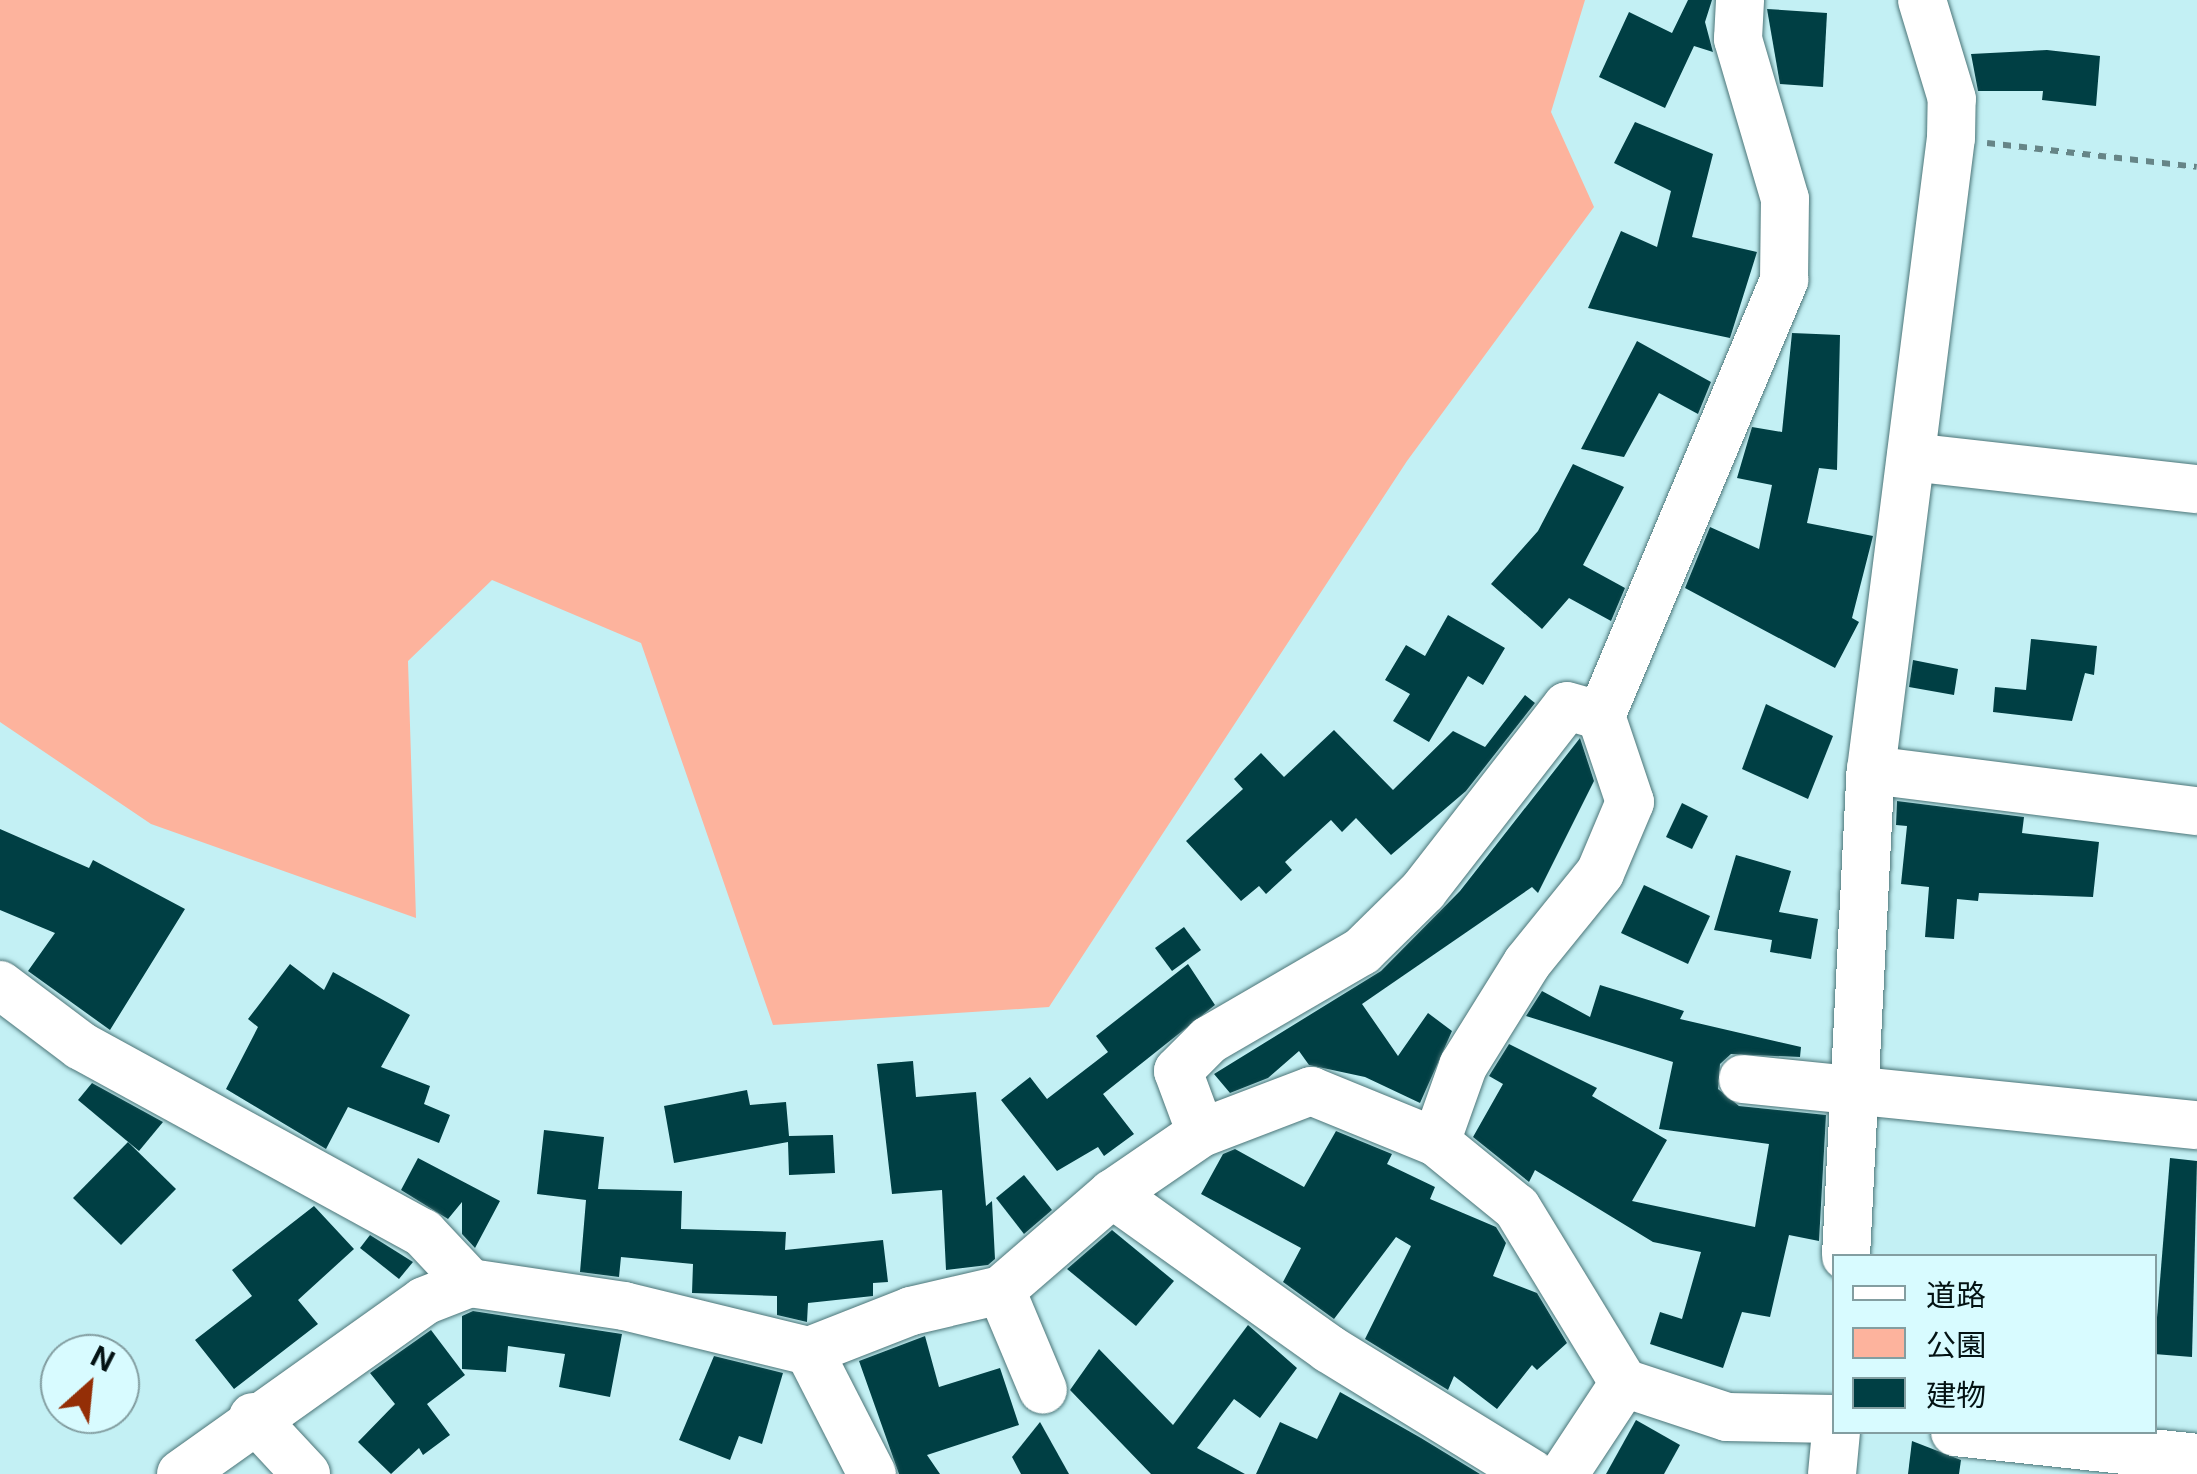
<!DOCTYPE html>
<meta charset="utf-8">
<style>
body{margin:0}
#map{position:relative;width:2197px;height:1474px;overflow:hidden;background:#c3f0f4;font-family:Inter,"Noto Sans JP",sans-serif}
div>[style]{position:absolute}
.green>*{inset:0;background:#fdb39d}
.building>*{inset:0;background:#003f44}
.path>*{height:6px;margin-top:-3px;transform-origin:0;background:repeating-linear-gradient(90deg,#668587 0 8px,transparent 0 16px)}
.roads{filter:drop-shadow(0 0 2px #4c7578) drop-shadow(0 0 2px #4c7578)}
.minor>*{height:48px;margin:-24px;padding:0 24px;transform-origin:24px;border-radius:24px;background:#fff}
span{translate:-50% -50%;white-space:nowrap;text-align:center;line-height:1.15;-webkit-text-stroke:10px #d8fbff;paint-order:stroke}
.legend{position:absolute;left:1832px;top:1254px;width:325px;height:180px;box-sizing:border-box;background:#d8fbff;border:2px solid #839ea1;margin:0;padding:12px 18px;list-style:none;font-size:30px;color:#031213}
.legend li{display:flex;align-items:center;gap:20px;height:50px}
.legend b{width:50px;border:2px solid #839ea1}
.north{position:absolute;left:40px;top:1334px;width:100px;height:100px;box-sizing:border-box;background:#d8fbff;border:2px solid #839ea1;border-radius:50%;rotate:27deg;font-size:28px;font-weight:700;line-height:40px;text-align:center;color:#031213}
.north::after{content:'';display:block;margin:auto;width:35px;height:45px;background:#942e06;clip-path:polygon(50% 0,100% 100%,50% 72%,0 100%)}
</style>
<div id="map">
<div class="green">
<i style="clip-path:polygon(0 0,1585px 0,1551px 112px,1594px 207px,1407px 461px,1049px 1007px,773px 1025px,641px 643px,492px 580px,408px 661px,416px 918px,151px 824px,0 722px)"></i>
</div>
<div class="building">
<i style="clip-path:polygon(1688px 0,1712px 0,1705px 22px,1713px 52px,1694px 46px,1665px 108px,1599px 77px,1629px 12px,1672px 33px)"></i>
<i style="clip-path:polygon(1767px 9px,1827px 13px,1823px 87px,1780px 84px)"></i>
<i style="clip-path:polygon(2047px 50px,2100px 56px,2096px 106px,2042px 100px,2043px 91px,1978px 91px,1971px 54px)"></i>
<i style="clip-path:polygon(1635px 122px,1713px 154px,1692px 237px,1757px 252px,1730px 338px,1588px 308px,1621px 231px,1657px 247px,1671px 191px,1614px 163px)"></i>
<i style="clip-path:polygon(1792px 333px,1840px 335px,1837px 470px,1819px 468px,1807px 523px,1873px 536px,1852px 618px,1859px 622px,1835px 668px,1685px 588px,1710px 527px,1759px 549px,1772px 485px,1737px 478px,1752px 427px,1782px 432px)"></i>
<i style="clip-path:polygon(1637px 341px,1711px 382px,1698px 414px,1659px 393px,1624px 457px,1581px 449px)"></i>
<i style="clip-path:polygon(1573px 464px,1624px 487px,1583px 565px,1625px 588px,1611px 621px,1569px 598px,1542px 629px,1491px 584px,1538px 531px)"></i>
<i style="clip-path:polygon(1448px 615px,1505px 648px,1483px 685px,1468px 676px,1429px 742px,1393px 721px,1410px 694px,1385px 680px,1406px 645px,1425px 656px)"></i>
<i style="clip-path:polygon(2031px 639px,2097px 646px,2094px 675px,2085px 673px,2072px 721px,1993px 712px,1995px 687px,2026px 690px)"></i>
<i style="clip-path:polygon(1913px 660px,1958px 669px,1954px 695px,1909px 687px)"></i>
<i style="clip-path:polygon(1525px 695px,1535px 703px,1466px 791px,1391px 855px,1356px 818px,1342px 832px,1331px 820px,1285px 862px,1292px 870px,1266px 894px,1259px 886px,1241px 901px,1186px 841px,1243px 789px,1234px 779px,1261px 753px,1284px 777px,1334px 730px,1393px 790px,1453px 731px,1485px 747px)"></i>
<i style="clip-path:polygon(1766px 704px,1833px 736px,1808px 799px,1742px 769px)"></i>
<i style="clip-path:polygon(1580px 738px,1594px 781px,1538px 893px,1532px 887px,1362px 1004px,1398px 1056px,1428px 1013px,1452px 1031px,1420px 1103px,1365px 1077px,1309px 1065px,1299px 1051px,1268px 1078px,1230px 1093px,1214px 1074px,1381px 971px,1460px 891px)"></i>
<i style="clip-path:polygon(1897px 801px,2024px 817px,2022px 833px,2099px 842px,2093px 897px,1979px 893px,1978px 901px,1957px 899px,1954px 939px,1925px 937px,1929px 887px,1901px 884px,1907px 826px,1896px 825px)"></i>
<i style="clip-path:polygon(1682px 803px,1708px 816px,1692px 849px,1666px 837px)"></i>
<i style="clip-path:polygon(0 829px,89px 868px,93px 860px,185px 909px,110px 1030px,28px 971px,55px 933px,0 910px)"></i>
<i style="clip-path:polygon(1736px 855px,1791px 871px,1779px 912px,1818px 919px,1811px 959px,1770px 952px,1772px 940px,1714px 930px)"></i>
<i style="clip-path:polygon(1644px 885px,1710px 916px,1688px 964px,1621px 933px)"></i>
<i style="clip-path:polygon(1184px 927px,1201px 950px,1172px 971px,1155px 948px)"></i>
<i style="clip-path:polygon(290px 964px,324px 990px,333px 972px,410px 1015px,381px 1067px,430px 1086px,424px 1104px,450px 1115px,439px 1143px,348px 1107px,326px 1149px,226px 1089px,258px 1027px,248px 1019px)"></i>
<i style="clip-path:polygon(1188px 964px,1215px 1005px,1103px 1094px,1134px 1134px,1104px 1156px,1098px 1147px,1057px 1171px,1001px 1100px,1030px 1077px,1047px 1099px,1108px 1052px,1096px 1036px)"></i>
<i style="clip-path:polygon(1600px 985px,1684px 1011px,1680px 1019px,1801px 1047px,1800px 1057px,1731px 1054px,1720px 1064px,1718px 1089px,1739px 1106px,1826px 1115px,1819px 1241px,1789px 1235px,1770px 1317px,1742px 1312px,1723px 1368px,1650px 1344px,1660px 1312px,1682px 1319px,1701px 1252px,1653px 1242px,1535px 1170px,1529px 1182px,1473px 1137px,1503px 1084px,1489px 1076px,1509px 1044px,1597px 1088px,1592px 1096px,1667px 1140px,1632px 1201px,1755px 1227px,1769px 1144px,1659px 1129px,1673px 1062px,1526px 1016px,1542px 991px,1590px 1017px)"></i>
<i style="clip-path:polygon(913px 1061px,916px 1097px,976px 1092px,986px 1206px,992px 1201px,995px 1259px,988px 1265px,946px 1270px,942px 1190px,892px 1194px,877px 1064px)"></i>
<i style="clip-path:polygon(92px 1083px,163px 1122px,139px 1151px,78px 1100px)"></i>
<i style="clip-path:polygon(747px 1090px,750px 1105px,786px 1102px,789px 1136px,833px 1135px,835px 1173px,789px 1175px,788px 1142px,674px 1163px,664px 1106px)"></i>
<i style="clip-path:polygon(544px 1130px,604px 1137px,598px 1189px,682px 1191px,681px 1229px,786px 1232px,785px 1250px,883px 1240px,888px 1282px,873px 1283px,873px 1296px,808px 1303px,807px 1322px,777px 1315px,777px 1296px,692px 1293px,693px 1264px,621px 1257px,619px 1277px,580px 1272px,586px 1200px,537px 1194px)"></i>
<i style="clip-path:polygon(1336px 1131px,1392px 1154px,1387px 1164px,1435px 1187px,1430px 1199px,1496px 1227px,1506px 1243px,1493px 1276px,1537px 1293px,1567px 1343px,1537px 1370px,1532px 1365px,1497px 1409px,1454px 1376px,1448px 1390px,1365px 1339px,1411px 1246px,1396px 1237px,1334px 1319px,1283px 1282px,1301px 1248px,1201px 1194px,1223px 1154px,1235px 1149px,1304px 1187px)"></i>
<i style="clip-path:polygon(128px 1142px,176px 1189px,121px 1245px,73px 1198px)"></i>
<i style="clip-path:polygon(418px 1158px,500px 1201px,475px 1248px,462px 1234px,462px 1202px,448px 1219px,401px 1190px)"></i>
<i style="clip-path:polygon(2170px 1158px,2197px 1161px,2192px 1357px,2154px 1354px)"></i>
<i style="clip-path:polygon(1024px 1175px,1052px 1210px,1024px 1234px,996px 1198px)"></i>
<i style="clip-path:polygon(314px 1206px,354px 1249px,298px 1300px,318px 1324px,234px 1389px,195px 1340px,252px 1296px,232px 1270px)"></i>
<i style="clip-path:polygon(1112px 1230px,1174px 1281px,1136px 1326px,1067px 1269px)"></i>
<i style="clip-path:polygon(370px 1235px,413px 1262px,399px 1279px,360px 1248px)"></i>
<i style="clip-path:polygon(473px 1311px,622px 1334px,610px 1397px,559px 1387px,565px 1354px,508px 1346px,506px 1372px,462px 1369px,462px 1316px)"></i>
<i style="clip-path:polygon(1248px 1325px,1297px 1368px,1260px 1418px,1234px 1399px,1197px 1448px,1245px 1474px,1151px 1474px,1070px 1390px,1099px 1349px,1173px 1425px)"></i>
<i style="clip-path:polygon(431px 1330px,465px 1375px,427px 1404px,450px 1435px,423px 1455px,419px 1448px,391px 1474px,358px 1442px,395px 1404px,370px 1373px)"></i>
<i style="clip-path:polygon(925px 1336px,939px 1387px,1000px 1368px,1019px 1425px,927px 1455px,940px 1474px,899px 1474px,859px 1361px)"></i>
<i style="clip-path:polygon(714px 1356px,783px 1373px,762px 1444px,739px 1436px,730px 1460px,679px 1440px)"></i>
<i style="clip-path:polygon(1340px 1392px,1421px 1438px,1480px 1474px,1256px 1474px,1280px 1422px,1317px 1439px)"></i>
<i style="clip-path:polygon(1636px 1420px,1680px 1445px,1664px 1474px,1606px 1474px)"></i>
<i style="clip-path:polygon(1040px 1422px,1069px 1474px,1021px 1474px,1012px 1457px)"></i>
<i style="clip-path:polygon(1912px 1441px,1961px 1460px,1959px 1474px,1908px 1474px)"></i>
</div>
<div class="path">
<i style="left:1987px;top:143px;width:211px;rotate:6.5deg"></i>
</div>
<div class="roads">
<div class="minor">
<i style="left:1911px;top:457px;width:288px;rotate:6.4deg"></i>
<i style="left:1871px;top:770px;width:329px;rotate:7.2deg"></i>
<i style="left:0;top:985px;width:101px;rotate:37deg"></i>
<i style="left:81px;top:1046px;width:390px;rotate:28.7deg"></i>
<i style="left:423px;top:1233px;width:69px;rotate:46.8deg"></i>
<i style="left:1743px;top:1079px;width:456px;rotate:5.8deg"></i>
<i style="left:1201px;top:1133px;width:66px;rotate:-110.4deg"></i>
<i style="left:1178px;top:1071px;width:44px;rotate:-45deg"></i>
<i style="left:1209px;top:1040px;width:177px;rotate:-30.2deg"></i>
<i style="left:1362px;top:951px;width:86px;rotate:-44.5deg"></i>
<i style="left:1423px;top:891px;width:234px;rotate:-52.1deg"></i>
<i style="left:1567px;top:706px;width:35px;rotate:16deg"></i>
<i style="left:1436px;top:1142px;width:81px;rotate:-70.4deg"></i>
<i style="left:1463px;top:1066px;width:121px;rotate:-58.1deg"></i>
<i style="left:1527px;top:963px;width:116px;rotate:-51deg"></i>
<i style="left:1600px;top:873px;width:77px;rotate:-67.1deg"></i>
<i style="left:1630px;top:802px;width:91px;rotate:-108.6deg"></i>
<i style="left:1601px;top:716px;width:473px;rotate:-67.2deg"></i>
<i style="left:1784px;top:280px;width:81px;rotate:-89.3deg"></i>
<i style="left:1785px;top:199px;width:167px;rotate:-106.4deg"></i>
<i style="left:1738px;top:39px;width:39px;rotate:-87deg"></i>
<i style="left:1112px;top:1194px;width:267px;rotate:35.5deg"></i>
<i style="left:1329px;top:1349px;width:238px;rotate:31.6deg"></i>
<i style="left:1846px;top:1256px;width:487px;rotate:-87.1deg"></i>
<i style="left:1871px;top:770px;width:637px;rotate:-82.79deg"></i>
<i style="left:1951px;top:138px;width:39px;rotate:-89deg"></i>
<i style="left:1952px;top:99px;width:103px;rotate:-106.9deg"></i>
<i style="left:1001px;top:1290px;width:108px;rotate:67.2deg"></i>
<i style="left:809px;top:1351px;width:138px;rotate:62.9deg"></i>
<i style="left:253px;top:1417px;width:78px;rotate:47.1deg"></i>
<i style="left:1955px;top:1432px;width:243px;rotate:6.1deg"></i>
<i style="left:181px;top:1474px;width:298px;rotate:-35.4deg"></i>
<i style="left:424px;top:1301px;width:49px;rotate:-21.4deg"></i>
<i style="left:470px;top:1283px;width:156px;rotate:8.5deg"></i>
<i style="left:624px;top:1306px;width:190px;rotate:13.7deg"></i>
<i style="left:809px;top:1351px;width:110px;rotate:-21.4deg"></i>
<i style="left:911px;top:1311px;width:92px;rotate:-13.1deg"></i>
<i style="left:1001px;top:1290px;width:147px;rotate:-40.9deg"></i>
<i style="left:1112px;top:1194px;width:108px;rotate:-34.4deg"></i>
<i style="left:1201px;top:1133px;width:118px;rotate:-20.9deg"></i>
<i style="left:1311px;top:1091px;width:135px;rotate:22.2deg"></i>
<i style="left:1436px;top:1142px;width:104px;rotate:39.2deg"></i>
<i style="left:1517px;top:1208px;width:205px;rotate:58.6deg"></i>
<i style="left:1624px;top:1383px;width:108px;rotate:18.3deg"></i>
<i style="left:1727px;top:1417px;width:107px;rotate:1.1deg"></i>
<i style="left:1564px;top:1474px;width:109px;rotate:-56.6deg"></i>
<i style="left:1832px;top:1474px;width:42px;rotate:-84.6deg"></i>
</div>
</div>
<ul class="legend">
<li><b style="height:12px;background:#fff"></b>道路</li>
<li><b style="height:28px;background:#fdb39d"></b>公園</li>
<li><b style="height:28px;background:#003f44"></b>建物</li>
</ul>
<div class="north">N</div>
</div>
